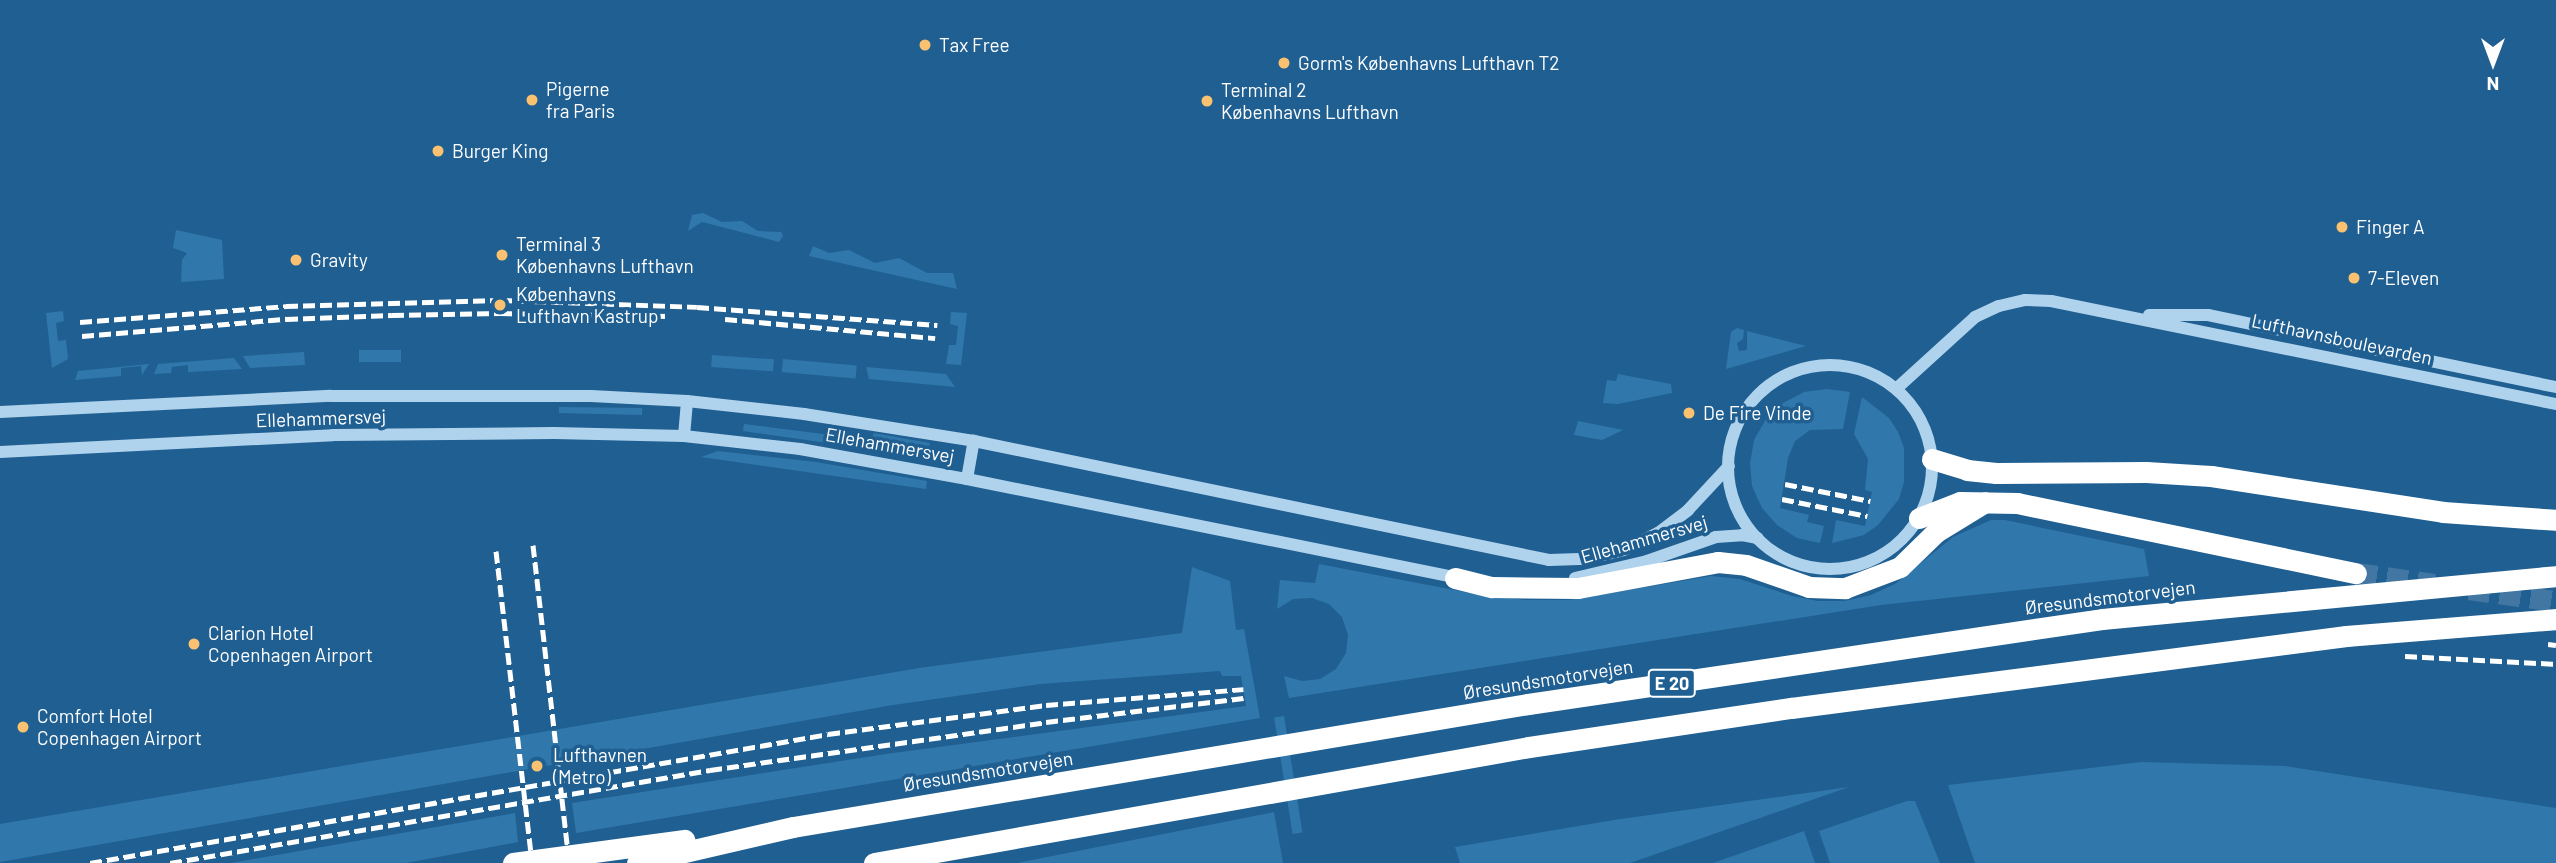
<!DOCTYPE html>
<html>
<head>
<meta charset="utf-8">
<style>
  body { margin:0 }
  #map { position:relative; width:2556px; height:863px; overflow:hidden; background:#205f91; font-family:Barlow,sans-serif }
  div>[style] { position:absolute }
  .green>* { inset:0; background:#3078ac; transform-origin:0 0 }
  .motorway-tunnel>* { height:21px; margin-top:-10.5px; transform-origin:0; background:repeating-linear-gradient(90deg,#4177a2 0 21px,transparent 0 31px) }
  .tertiary>* { height:12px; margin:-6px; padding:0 6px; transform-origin:6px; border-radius:6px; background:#b0d3ed }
  .tertiary>.ring { margin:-6px; padding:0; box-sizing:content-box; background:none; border:12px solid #b0d3ed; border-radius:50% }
  .motorway>* { height:21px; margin:-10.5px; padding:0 10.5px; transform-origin:10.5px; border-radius:10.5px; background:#fff }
  .rail>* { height:5px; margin-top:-2.5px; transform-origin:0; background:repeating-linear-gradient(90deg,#fff 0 12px,transparent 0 17px) }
  .dots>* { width:19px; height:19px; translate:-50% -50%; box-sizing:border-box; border:4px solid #205f91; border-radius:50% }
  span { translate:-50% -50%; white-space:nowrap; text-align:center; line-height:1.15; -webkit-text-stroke:7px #205f91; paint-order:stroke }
  .shield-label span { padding:2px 5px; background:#205f91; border:2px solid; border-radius:5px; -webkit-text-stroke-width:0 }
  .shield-label { font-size:18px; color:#fff; font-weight:700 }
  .poi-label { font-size:19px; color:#fff }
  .left { translate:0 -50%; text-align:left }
  .street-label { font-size:19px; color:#fff }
  .north { position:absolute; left:2458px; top:28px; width:70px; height:70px; -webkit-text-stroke:5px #205f91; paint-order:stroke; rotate:180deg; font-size:19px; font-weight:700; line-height:28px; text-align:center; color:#fff }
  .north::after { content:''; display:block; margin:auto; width:24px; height:32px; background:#fff; clip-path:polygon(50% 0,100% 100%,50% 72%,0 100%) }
</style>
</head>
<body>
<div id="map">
  <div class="green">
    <i style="clip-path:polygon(703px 213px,722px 222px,742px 221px,758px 231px,781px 232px,783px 236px,779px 242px,702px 222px,688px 231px,692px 215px)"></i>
    <i style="clip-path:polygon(176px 230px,222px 240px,224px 279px,181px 282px,182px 260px,187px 253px,173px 248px)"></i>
    <i style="clip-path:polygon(813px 246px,829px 253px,849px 250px,875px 263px,899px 258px,927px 273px,953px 273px,957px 289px,809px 256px)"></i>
    <i style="clip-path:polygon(63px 311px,64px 321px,56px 323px,58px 341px,66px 340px,68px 359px,52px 368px,46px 313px)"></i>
    <i style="clip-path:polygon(951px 312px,967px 313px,961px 365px,946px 364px,949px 345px,956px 345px,958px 326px,950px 324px)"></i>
    <i style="clip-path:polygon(1737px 328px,1744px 330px,1743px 339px,1737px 343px,1739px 351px,1747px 350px,1747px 331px,1806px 346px,1726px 369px,1731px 332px)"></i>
    <i style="left:401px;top:350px;width:12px;height:42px;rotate:90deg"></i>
    <i style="clip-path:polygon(304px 352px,305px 365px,250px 368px,243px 356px)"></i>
    <i style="left:712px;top:355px;width:62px;height:12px;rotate:4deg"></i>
    <i style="clip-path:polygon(234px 358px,242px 369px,188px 372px,188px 365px,172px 367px,171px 373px,154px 374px,158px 364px)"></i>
    <i style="left:783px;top:359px;width:74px;height:13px;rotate:5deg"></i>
    <i style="clip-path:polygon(149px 364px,142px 375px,141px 366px,121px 368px,121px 376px,75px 380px,78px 371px)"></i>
    <i style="clip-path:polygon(866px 367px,946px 374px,955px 387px,869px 379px)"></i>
    <i style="clip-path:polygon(1618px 374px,1671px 384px,1672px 393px,1618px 404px,1603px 403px,1607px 380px,1616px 381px)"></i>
    <i style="clip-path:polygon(1827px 389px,1850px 392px,1843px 429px,1810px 430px,1795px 441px,1788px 458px,1780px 508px,1809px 515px,1807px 522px,1824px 526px,1820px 543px,1797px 538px,1777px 525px,1762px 508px,1752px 486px,1750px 463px,1754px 440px,1766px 419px,1783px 403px,1804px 392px)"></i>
    <i style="clip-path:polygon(1862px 397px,1889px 418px,1898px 432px,1904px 448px,1904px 482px,1899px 499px,1878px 525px,1864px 535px,1832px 543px,1836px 520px,1865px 526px,1867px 516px,1872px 492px,1865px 490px,1868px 459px,1854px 434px)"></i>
    <i style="clip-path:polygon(559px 407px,642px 408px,642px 415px,559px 413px)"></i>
    <i style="clip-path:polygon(1578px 421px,1623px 430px,1602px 440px,1574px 435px)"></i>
    <i style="clip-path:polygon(744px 424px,870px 440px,874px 433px,930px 443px,927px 457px,743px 431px)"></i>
    <i style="clip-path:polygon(718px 451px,816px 462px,927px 481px,926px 489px,701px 457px)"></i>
    <i style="clip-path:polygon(1991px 520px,2005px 520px,2144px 549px,2149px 576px,1881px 605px,1289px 698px,1284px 676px,1302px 681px,1320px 679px,1336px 669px,1346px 653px,1348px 635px,1342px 617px,1329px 604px,1312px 598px,1293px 599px,1277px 609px,1280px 580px,1315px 583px,1319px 564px,1475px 594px,1526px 600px,1569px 600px,1711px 576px,1740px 579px,1792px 596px,1818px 601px,1845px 601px,1871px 595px,1895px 584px,1953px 537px)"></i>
    <i style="clip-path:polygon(1192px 567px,1230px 581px,1236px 630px,1244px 629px,1260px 718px,576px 833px,572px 803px,886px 754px,1246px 706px,1241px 676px,1222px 676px,1220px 671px,1040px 684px,893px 705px,0 862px,0 824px,919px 668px,1182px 633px)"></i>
    <i style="left:1284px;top:716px;width:118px;height:10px;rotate:81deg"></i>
    <i style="clip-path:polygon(2141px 762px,2285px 766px,2556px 808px,2556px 863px,1975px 863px,1948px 785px)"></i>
    <i style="clip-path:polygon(1849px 787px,1630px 863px,1460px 863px,1455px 847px,1614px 820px)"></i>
    <i style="clip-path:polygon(1907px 801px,1915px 801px,1940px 863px,1830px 863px,1819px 831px)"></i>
    <i style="clip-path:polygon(1274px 812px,1283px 863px,1017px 863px)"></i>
    <i style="clip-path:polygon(515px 813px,518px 842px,406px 863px,231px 863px)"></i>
    <i style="clip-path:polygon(1804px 831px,1815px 863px,1713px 863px)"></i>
  </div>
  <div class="motorway-tunnel">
    <i style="left:2356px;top:573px;width:79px;rotate:8deg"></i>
    <i style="left:2469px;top:589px;width:88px;rotate:7.9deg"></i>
  </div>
  <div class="tertiary">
    <i style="left:2149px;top:315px;width:59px"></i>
    <i style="left:2208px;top:315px;width:355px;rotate:11.7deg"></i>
    <i class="ring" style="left:1728px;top:365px;width:192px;height:192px"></i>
    <i style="left:1896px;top:389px;width:107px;rotate:-42.3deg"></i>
    <i style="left:1975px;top:317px;width:26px;rotate:-25deg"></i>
    <i style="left:1999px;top:306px;width:27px;rotate:-13deg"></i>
    <i style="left:2025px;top:300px;width:26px;rotate:2deg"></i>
    <i style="left:2051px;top:301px;width:515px;rotate:11.53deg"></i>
    <i style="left:0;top:412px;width:331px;rotate:-2.8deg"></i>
    <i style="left:331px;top:396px;width:260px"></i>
    <i style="left:591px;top:396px;width:96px;rotate:3deg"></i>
    <i style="left:687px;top:401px;width:118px;rotate:6.3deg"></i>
    <i style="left:804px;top:414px;width:172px;rotate:9deg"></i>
    <i style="left:974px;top:441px;width:587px;rotate:11.69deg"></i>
    <i style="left:1549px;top:560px;width:38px;rotate:-2deg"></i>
    <i style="left:1587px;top:559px;width:38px;rotate:-14deg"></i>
    <i style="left:1624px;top:550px;width:38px;rotate:-27deg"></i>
    <i style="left:1658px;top:533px;width:38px;rotate:-37deg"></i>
    <i style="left:1688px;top:510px;width:60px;rotate:-47deg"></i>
    <i style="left:684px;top:436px;width:35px;rotate:-85deg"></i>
    <i style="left:0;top:452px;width:333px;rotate:-2.9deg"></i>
    <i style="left:333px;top:435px;width:221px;rotate:-0.5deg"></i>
    <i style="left:554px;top:433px;width:130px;rotate:1.3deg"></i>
    <i style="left:684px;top:436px;width:117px;rotate:6.4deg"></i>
    <i style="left:800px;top:449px;width:170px;rotate:10.2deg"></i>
    <i style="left:967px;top:479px;width:502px;rotate:11.38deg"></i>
    <i style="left:967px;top:479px;width:39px;rotate:-80deg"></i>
    <i style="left:1575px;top:578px;width:74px;rotate:-13.3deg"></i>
    <i style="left:1647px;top:561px;width:73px;rotate:-19.2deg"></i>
    <i style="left:1716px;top:537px;width:26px;rotate:-4deg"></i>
    <i style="left:1742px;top:535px;width:16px;rotate:11deg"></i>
  </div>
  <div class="motorway">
    <i style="left:1932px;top:459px;width:37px;rotate:17deg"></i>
    <i style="left:1967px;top:470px;width:29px;rotate:6deg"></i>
    <i style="left:1996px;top:473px;width:150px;rotate:-0.4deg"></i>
    <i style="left:2146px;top:472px;width:65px;rotate:3.5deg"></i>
    <i style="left:2211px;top:476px;width:235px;rotate:8.8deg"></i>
    <i style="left:2443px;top:512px;width:113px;rotate:4deg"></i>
    <i style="left:1919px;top:518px;width:44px;rotate:-21.3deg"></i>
    <i style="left:1960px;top:502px;width:57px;rotate:1deg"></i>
    <i style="left:2017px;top:503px;width:346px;rotate:11.7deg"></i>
    <i style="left:1455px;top:578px;width:38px;rotate:14deg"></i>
    <i style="left:1492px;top:587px;width:86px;rotate:0.7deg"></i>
    <i style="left:1578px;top:588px;width:142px;rotate:-10.5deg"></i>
    <i style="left:1718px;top:562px;width:28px;rotate:6deg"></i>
    <i style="left:1746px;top:565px;width:67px;rotate:19.2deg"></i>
    <i style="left:1809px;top:587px;width:36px;rotate:2deg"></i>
    <i style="left:1845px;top:588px;width:59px;rotate:-20.9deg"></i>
    <i style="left:1900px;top:567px;width:50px;rotate:-44.2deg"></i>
    <i style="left:1936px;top:532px;width:57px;rotate:-31.5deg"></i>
    <i style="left:513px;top:863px;width:173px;rotate:-7.7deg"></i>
    <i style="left:637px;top:863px;width:160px;rotate:-13deg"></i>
    <i style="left:793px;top:827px;width:745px;rotate:-9.5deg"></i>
    <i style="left:1528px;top:704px;width:580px;rotate:-8.42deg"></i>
    <i style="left:2102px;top:619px;width:456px;rotate:-5.4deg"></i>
    <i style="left:874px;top:863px;width:665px;rotate:-10.04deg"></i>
    <i style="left:1529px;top:747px;width:265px;rotate:-8.5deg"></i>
    <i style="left:1791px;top:708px;width:560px;rotate:-7.39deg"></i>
    <i style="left:2346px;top:636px;width:211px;rotate:-4.6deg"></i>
  </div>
  <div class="rail">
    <i style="left:725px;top:319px;width:211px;rotate:5.2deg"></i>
    <i style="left:80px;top:322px;width:207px;rotate:-4.4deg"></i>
    <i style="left:286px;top:306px;width:214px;rotate:-1.6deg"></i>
    <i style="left:500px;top:300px;width:197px;rotate:2deg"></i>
    <i style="left:697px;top:307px;width:241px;rotate:4.3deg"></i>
    <i style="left:82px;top:336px;width:205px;rotate:-4.8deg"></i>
    <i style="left:286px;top:319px;width:106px;rotate:-2.2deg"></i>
    <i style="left:392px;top:315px;width:108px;rotate:-1.1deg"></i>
    <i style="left:500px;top:313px;width:169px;rotate:1deg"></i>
    <i style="left:1785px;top:484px;width:87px;rotate:11.3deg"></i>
    <i style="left:1782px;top:499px;width:87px;rotate:11.3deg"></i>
    <i style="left:533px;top:545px;width:320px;rotate:83.5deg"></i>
    <i style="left:496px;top:551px;width:314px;rotate:83.4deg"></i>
    <i style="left:2548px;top:644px;width:8px;rotate:7deg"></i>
    <i style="left:2405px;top:656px;width:151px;rotate:3deg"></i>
    <i style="left:90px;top:863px;width:749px;rotate:-9.91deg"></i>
    <i style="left:828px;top:734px;width:220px;rotate:-7.6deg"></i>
    <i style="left:1046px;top:705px;width:198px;rotate:-4.6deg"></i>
    <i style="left:170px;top:863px;width:548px;rotate:-9.77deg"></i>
    <i style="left:710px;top:770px;width:339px;rotate:-8.1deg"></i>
    <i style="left:1046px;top:722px;width:199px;rotate:-6.9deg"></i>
  </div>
  <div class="dots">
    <i style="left:925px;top:45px;background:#fac171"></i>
    <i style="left:1284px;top:63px;background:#fac171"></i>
    <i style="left:532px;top:100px;background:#fac171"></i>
    <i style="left:1207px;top:101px;background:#fac171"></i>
    <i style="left:438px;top:151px;background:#fac171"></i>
    <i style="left:2342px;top:227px;background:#fac171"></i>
    <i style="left:502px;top:255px;background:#fac171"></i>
    <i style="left:296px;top:260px;background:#fac171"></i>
    <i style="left:2354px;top:278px;background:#fac171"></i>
    <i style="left:500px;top:305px;background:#fac171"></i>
    <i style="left:1689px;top:413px;background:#fac171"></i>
    <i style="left:194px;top:644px;background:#fac171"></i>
    <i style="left:23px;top:727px;background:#fac171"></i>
    <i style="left:537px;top:766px;background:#fac171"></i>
  </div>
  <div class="shield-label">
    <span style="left:1672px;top:683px">E 20</span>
  </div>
  <div class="poi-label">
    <span class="left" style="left:939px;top:45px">Tax Free</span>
    <span class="left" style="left:1298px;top:63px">Gorm's Københavns Lufthavn T2</span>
    <span class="left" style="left:546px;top:100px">Pigerne<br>fra Paris</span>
    <span class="left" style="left:1221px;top:101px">Terminal 2<br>Københavns Lufthavn</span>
    <span class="left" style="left:452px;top:151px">Burger King</span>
    <span class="left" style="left:2356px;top:227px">Finger A</span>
    <span class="left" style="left:516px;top:255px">Terminal 3<br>Københavns Lufthavn</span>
    <span class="left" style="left:310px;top:260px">Gravity</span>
    <span class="left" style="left:2368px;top:278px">7-Eleven</span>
    <span class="left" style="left:516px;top:305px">Københavns<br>Lufthavn Kastrup</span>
    <span class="left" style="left:1703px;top:413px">De Fire Vinde</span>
    <span class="left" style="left:208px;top:644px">Clarion Hotel<br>Copenhagen Airport</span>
    <span class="left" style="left:37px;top:727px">Comfort Hotel<br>Copenhagen Airport</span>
    <span class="left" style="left:553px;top:766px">Lufthavnen<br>(Metro)</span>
  </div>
  <div class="street-label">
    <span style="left:2342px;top:339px;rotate:12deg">Lufthavnsboulevarden</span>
    <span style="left:321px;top:418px;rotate:-2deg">Ellehammersvej</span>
    <span style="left:890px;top:445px;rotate:10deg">Ellehammersvej</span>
    <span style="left:1644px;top:539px;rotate:-16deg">Ellehammersvej</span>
    <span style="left:2110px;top:597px;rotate:-7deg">Øresundsmotorvejen</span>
    <span style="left:1548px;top:679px;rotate:-9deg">Øresundsmotorvejen</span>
    <span style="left:988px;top:771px;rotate:-9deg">Øresundsmotorvejen</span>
  </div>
  <div class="north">N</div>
</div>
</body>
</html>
